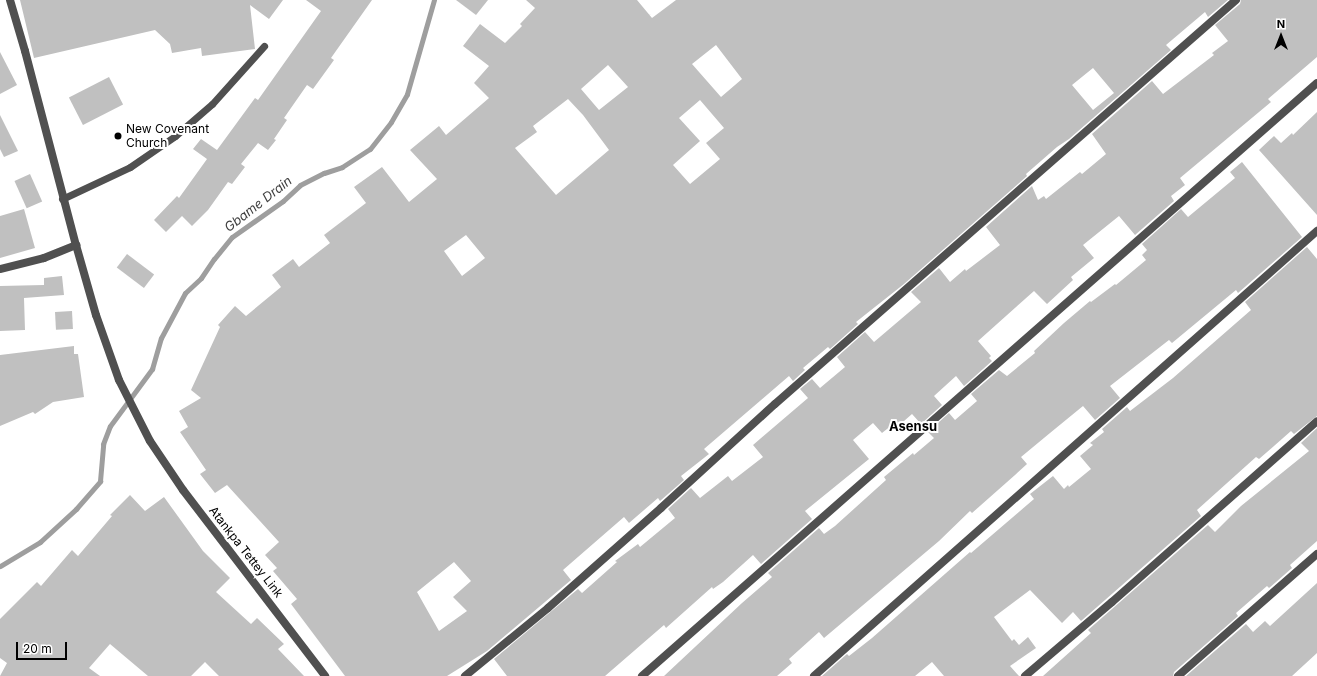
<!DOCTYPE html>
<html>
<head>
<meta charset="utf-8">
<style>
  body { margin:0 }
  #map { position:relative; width:1317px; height:676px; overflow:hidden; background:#fff; font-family:Inter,sans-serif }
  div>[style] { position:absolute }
  .stream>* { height:5px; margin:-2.5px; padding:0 2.5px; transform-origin:2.5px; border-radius:2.5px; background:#9e9e9e }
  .building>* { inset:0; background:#c0c0c0; transform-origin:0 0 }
  .lane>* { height:7px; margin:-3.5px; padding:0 3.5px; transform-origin:3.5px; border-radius:3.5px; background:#505050 }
  .street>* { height:8px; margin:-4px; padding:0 4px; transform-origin:4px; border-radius:4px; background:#505050 }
  .dots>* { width:11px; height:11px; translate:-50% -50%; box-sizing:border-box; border:2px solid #fff; border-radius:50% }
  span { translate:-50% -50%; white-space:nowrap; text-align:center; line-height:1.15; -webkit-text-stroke:4px #fff; paint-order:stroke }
  .poi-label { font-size:12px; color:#000 }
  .left { translate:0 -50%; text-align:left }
  .street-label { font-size:12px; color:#000 }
  .water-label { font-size:13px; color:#3f3f3f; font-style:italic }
  .neighbourhood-label { font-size:13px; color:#000; font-weight:700 }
  .north { position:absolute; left:1261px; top:16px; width:40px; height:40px; -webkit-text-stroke:3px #fff; paint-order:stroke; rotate:0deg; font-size:11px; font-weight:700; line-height:16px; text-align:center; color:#000 }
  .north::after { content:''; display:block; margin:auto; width:14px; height:18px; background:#000; clip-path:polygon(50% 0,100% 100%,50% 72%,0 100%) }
  .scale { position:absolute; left:16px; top:642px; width:51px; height:18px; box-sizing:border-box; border:2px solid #000; border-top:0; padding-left:5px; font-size:12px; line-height:14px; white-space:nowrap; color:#000; -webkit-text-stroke:3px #fff; paint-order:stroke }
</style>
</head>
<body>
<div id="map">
  <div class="stream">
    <i style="left:0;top:566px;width:47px;rotate:-31deg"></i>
    <i style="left:40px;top:542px;width:49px;rotate:-42.5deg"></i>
    <i style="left:76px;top:509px;width:37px;rotate:-49deg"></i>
    <i style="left:100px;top:481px;width:37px;rotate:-85deg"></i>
    <i style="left:103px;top:444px;width:19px;rotate:-69deg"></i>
    <i style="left:110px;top:426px;width:71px;rotate:-53.6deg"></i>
    <i style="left:152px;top:369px;width:32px;rotate:-74deg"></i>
    <i style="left:161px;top:338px;width:51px;rotate:-61.9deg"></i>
    <i style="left:185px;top:293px;width:22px;rotate:-43deg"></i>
    <i style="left:201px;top:278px;width:23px;rotate:-56deg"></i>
    <i style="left:214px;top:259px;width:28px;rotate:-51deg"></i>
    <i style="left:232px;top:237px;width:62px;rotate:-35.2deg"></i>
    <i style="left:283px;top:201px;width:23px;rotate:-43deg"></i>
    <i style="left:300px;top:185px;width:27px;rotate:-27deg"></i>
    <i style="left:324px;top:173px;width:19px;rotate:-18deg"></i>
    <i style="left:342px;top:167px;width:33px;rotate:-33deg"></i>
    <i style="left:370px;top:149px;width:34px;rotate:-52deg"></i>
    <i style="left:391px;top:122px;width:32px;rotate:-60deg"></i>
    <i style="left:407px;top:94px;width:98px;rotate:-74deg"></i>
  </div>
  <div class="building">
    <i style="clip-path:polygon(20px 0,283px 0,269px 19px,250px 5px,255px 49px,202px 56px,201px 48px,172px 53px,170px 44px,155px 30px,34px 58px)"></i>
    <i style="clip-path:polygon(306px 0,372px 0,331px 58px,334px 60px,313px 89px,307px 85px,284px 118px,287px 120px,274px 139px,276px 140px,268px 150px,258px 143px,241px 164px,245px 167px,232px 184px,228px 182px,208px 210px,192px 226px,182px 216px,166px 232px,154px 220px,177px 196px,179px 198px,207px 159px,193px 149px,201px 139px,217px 150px,255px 98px,258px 100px,321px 11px)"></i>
    <i style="clip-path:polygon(456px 0,488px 0,476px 15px)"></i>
    <i style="clip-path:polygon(evenodd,526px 0,637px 0,652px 18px,676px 0,1228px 0,1208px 17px,1205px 12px,1166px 45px,1171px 50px,1069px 139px,1057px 147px,1026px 174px,1027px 176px,904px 284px,856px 322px,858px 324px,830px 349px,828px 347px,803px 368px,805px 370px,793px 381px,789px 376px,704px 449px,709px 454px,681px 476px,684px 480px,660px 501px,658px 498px,629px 523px,624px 517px,563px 570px,571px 580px,487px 651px,447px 676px,345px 676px,291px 604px,297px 599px,273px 571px,277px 568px,265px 555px,279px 542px,227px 485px,215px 493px,200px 474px,206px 470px,180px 432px,188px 427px,179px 411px,201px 398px,191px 390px,220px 327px,218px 325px,235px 306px,246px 316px,281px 287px,272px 275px,293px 259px,299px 267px,330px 243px,324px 235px,366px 203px,354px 187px,382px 167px,409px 202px,437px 179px,410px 150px,439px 126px,446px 135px,489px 98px,474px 83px,489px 66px,463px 46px,480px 24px,505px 43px,522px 26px,520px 24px,535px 8px,526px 0,716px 45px,742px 79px,721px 97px,692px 64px,716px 45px,526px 0,608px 65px,628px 87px,599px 110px,581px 89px,608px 65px,526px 0,1093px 68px,1114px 93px,1093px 110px,1072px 85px,1093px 68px,526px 0,568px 99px,583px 115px,609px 150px,556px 195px,515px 148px,537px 132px,533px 126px,568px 99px,526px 0,700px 100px,724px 128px,706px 143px,720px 159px,690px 184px,673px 165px,700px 141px,679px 118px,700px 100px,526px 0,466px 235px,485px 258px,462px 276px,444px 251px,466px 235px,526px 0,454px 562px,471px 581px,453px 597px,467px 611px,439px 631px,417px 592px,454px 562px)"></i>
    <i style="clip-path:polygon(1241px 0,1317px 0,1317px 57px,1268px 99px,1271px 102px,1180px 178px,1185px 185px,1171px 196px,1174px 201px,1135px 235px,1119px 216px,1083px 245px,1094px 258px,1071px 277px,1073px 280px,1047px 304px,1034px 291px,978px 341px,991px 356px,989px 358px,992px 361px,964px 386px,956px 376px,934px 396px,942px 405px,921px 424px,912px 414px,895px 429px,892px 425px,882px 433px,873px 423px,853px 440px,869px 459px,805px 511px,812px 519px,761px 564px,753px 555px,723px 582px,713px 589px,712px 587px,666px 628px,664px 625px,605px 676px,507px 676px,494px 659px,578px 589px,582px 593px,617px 562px,615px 561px,638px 544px,640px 547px,675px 518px,668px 509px,691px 488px,700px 498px,728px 476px,732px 481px,763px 457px,753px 445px,808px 398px,800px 389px,812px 379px,820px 388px,845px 367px,837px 357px,865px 332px,874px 342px,921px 302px,911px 292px,939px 268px,950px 282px,965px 269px,966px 271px,1000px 245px,986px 227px,1032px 186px,1038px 200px,1044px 196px,1046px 199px,1080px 172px,1082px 174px,1106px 154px,1092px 134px,1152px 81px,1163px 94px,1214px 55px,1212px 53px,1228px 41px,1215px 25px,1240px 4px)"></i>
    <i style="clip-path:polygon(0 52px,17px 85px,0 94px)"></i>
    <i style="left:109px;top:77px;width:31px;height:45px;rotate:63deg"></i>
    <i style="clip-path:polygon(1317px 112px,1317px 215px,1259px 150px,1274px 136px,1281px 143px,1292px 133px,1293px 135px)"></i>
    <i style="clip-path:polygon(0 115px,18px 151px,4px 157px,0 149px)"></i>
    <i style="clip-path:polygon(1242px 162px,1302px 237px,1238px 293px,1236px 290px,1172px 343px,1169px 340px,1110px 386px,1120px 398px,1095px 420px,1083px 406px,1050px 433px,1021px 457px,1027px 464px,1015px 475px,972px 513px,970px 511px,939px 541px,824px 638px,819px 632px,789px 659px,792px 663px,777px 676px,664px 676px,742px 603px,772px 577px,768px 573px,819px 528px,824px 534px,835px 526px,886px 480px,884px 477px,913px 453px,914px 455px,934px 438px,928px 432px,949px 413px,955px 420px,977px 401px,971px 394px,999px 370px,1007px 376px,1035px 353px,1034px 351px,1064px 323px,1090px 301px,1091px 302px,1115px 284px,1116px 285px,1146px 260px,1142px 255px,1147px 250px,1142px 244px,1181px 209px,1188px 217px,1235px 178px,1230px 172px)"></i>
    <i style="left:30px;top:174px;width:30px;height:17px;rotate:66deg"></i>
    <i style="clip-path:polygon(24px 209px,35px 248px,0 258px,0 216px)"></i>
    <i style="clip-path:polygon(1307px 247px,1317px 259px,1317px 416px,1294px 434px,1291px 431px,1259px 459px,1256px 457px,1197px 510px,1201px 516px,1081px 621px,1073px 612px,1062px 623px,1030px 590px,994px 617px,1012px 641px,1014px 639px,1019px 645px,1028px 637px,1036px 648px,1010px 666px,1019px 676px,944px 676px,932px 662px,915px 676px,822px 676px,847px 654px,849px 656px,872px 638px,970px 552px,971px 553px,1034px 499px,1030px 494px,1053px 476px,1064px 489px,1068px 485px,1069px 487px,1091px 469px,1080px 456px,1093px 445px,1090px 443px,1104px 432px,1102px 429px,1127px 407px,1130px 411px,1173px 378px,1251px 310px,1245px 302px)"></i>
    <i style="left:127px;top:254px;width:34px;height:17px;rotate:37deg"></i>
    <i style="clip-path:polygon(62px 276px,64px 295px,24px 298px,25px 330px,0 331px,0 286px,44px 285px,44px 278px)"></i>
    <i style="left:72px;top:311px;width:18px;height:17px;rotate:87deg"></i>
    <i style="clip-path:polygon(74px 346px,74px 354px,78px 354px,84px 397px,53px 402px,35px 414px,33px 412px,0 426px,0 355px)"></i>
    <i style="clip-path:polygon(1317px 428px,1317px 541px,1290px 565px,1292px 568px,1269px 588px,1267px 586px,1236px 613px,1238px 616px,1174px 672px,1173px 676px,1043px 676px,1091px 633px,1088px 630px,1208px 525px,1215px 532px,1241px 506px,1309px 451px,1301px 443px)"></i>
    <i style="clip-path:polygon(130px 495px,145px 511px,164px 497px,203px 551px,230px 578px,216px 592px,251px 624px,257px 618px,284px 644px,278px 649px,304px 676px,219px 676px,205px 662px,191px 676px,148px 676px,110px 644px,89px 668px,100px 676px,0 676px,7px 663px,0 658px,0 619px,37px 582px,41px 586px,72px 550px,78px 556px,112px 516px,110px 515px)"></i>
    <i style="clip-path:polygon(1317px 583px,1317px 653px,1292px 676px,1186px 676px,1246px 624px,1253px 632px,1265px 621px,1270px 626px)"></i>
  </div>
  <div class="lane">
    <i style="left:62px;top:199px;width:75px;rotate:-25.2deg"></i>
    <i style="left:130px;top:167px;width:55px;rotate:-34.6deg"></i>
    <i style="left:175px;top:136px;width:49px;rotate:-40.9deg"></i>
    <i style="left:212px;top:104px;width:78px;rotate:-48.1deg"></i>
  </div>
  <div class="street">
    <i style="left:10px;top:0;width:53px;rotate:73.6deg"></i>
    <i style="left:25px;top:51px;width:201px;rotate:75.3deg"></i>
    <i style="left:76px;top:245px;width:73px;rotate:74.1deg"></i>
    <i style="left:96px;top:315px;width:69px;rotate:70.5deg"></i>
    <i style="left:119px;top:380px;width:68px;rotate:63.1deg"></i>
    <i style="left:150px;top:441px;width:59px;rotate:56deg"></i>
    <i style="left:183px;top:490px;width:234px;rotate:52.6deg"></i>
    <i style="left:0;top:269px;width:45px;rotate:-14deg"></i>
    <i style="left:44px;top:258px;width:35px;rotate:-22deg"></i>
    <i style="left:465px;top:676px;width:107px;rotate:-39.3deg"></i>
    <i style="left:548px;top:608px;width:151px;rotate:-41.5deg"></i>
    <i style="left:661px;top:508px;width:154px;rotate:-42.4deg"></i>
    <i style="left:775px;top:404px;width:613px;rotate:-41.23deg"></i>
    <i style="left:642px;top:676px;width:898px;rotate:-41.3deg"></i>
    <i style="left:814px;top:676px;width:672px;rotate:-41.5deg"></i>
    <i style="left:1025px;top:676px;width:114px;rotate:-40.4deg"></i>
    <i style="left:1112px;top:602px;width:273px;rotate:-41.4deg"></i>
    <i style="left:1178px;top:676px;width:185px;rotate:-41.3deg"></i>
  </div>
  <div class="dots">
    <i style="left:118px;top:136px;background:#000"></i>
  </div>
  <div class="poi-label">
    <span class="left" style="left:126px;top:136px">New Covenant<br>Church</span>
  </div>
  <div class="street-label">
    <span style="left:246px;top:552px;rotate:52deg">Atankpa Tettey Link</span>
  </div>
  <div class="water-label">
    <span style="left:258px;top:204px;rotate:-38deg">Gbame Drain</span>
  </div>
  <div class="neighbourhood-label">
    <span style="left:913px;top:426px">Asensu</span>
  </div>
  <div class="north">N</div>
  <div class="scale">20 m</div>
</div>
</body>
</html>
